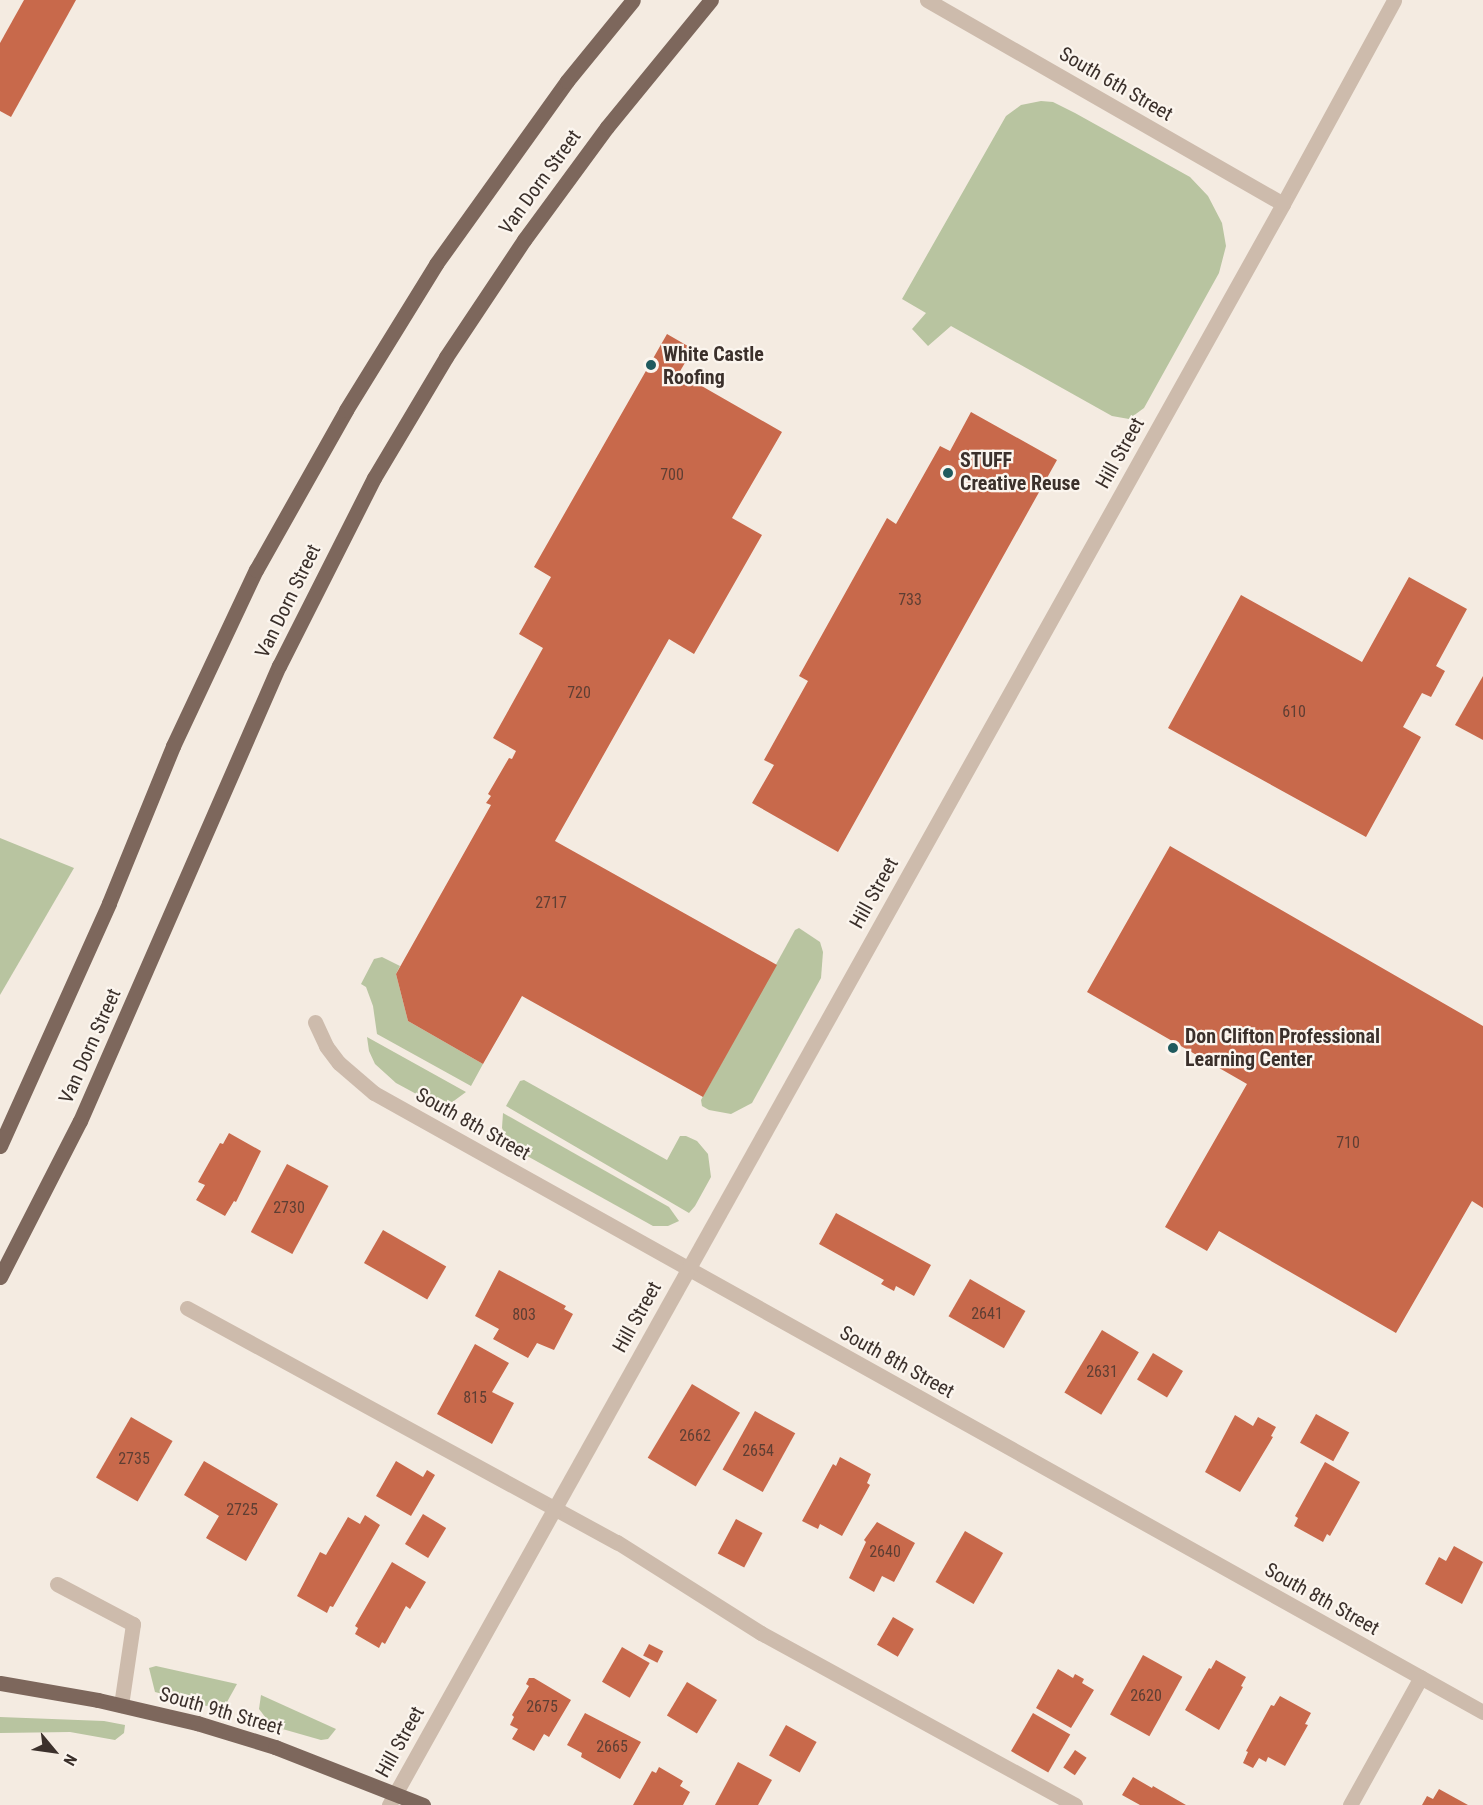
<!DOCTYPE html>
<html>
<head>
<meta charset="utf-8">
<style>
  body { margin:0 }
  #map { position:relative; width:1483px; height:1805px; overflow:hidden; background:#f4ebe1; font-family:"Roboto Condensed",sans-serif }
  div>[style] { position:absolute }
  .green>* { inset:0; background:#b8c4a0 }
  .building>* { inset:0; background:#c8694b; transform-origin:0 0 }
  .service>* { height:15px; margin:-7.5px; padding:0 7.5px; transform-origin:7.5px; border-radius:7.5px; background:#cdbbac }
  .minor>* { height:15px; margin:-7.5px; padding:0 7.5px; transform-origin:7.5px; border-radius:7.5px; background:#cdbbac }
  .primary>* { height:15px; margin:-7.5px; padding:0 7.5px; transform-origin:7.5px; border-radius:7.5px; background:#7d675c }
  .dots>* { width:16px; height:16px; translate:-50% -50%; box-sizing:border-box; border:3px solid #fbf5ee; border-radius:50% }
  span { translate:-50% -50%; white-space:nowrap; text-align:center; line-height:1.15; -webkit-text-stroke:4.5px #fbf5ee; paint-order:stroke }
  .number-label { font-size:16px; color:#5e3e33 }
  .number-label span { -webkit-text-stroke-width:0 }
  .street-label { font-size:20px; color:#3b302b }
  .poi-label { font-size:20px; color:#3b302b; font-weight:700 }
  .left { translate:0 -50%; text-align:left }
  .north { position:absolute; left:24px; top:1721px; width:60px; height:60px; -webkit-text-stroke:4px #fbf5ee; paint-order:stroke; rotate:119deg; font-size:16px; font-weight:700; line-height:24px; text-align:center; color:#3b302b }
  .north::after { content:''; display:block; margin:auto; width:21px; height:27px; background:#3b302b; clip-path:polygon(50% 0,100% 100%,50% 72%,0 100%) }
</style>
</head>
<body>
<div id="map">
  <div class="green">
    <i style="clip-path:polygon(1041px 101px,1053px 102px,1075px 113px,1190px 177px,1208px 196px,1222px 223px,1226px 246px,1219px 273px,1144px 408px,1129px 419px,1112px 416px,951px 326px,928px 346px,912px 329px,926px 313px,902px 299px,1006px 116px,1021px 105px)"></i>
    <i style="clip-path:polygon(0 838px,74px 868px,0 995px)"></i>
    <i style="clip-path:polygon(799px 928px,820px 942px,823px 952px,821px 978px,752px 1103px,731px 1114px,709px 1110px,702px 1106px,701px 1100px,795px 930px)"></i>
    <i style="clip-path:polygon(382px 957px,400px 966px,396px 974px,408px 1021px,483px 1064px,471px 1086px,377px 1034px,373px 1006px,366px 987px,361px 984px,374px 959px)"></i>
    <i style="clip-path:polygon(367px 1037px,466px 1092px,451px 1103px,435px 1101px,433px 1103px,396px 1083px,375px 1064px,369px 1051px)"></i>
    <i style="clip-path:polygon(524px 1080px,667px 1160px,680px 1136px,686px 1136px,697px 1141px,708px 1154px,711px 1177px,695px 1206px,689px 1213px,506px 1106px,520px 1081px)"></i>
    <i style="clip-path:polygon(503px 1113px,669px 1207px,679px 1221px,668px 1226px,653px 1226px,511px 1147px,502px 1128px)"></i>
    <i style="clip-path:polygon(156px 1666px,237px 1684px,227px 1702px,207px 1706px,155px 1692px,149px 1668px)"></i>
    <i style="clip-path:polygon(261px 1695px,336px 1729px,328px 1739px,321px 1740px,272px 1726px,259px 1709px)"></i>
    <i style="clip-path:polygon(0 1717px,104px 1721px,125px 1725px,124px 1733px,115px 1740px,70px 1732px,0 1733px)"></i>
  </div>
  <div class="building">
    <i style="clip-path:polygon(24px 0,76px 0,11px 117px,0 111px,0 43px)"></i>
    <i style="clip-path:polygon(667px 334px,693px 349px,679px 373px,782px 432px,732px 518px,762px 535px,694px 654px,669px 639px,555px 841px,777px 965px,703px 1097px,522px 996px,483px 1064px,408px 1021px,396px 974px,491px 805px,486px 803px,491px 796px,488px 794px,509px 758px,512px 759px,516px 751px,493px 738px,543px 648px,519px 634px,551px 577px,534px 567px)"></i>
    <i style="clip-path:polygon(971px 412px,1057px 460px,838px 852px,752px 803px,774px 765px,764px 760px,808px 681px,799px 676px,887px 518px,896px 524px,940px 446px,950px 451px)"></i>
    <i style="clip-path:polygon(1409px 577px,1467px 609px,1436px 666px,1445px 671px,1431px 697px,1422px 693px,1403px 727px,1421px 737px,1366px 837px,1168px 728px,1241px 595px,1362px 662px)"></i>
    <i style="clip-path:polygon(1483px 676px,1483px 740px,1455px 725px)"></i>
    <i style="clip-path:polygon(1170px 846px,1483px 1026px,1483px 1208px,1472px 1201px,1396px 1333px,1219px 1231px,1207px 1251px,1165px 1227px,1247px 1084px,1087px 992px)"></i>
    <i style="clip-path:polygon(229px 1133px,261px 1151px,236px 1202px,234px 1201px,225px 1216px,196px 1200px,205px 1185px,198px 1182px,220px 1143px,223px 1144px)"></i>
    <i style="left:287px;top:1164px;width:47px;height:77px;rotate:28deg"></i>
    <i style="clip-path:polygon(836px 1213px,931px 1265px,914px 1296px,896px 1286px,894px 1291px,881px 1284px,884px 1280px,819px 1244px)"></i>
    <i style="left:383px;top:1230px;width:73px;height:38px;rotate:30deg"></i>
    <i style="clip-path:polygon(499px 1270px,566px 1306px,564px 1309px,573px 1314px,554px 1350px,537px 1343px,528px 1358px,493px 1339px,499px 1329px,475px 1316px)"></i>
    <i style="left:970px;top:1279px;width:64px;height:43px;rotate:30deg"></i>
    <i style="left:1102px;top:1330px;width:43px;height:73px;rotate:31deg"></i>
    <i style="clip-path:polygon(475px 1344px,509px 1363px,492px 1392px,514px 1403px,492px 1444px,437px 1414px)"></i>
    <i style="left:1153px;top:1353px;width:35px;height:31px;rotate:31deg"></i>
    <i style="left:692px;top:1384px;width:56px;height:86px;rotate:31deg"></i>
    <i style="left:755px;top:1411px;width:46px;height:67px;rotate:29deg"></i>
    <i style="left:1316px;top:1414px;width:38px;height:33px;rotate:29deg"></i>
    <i style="clip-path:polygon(1235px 1415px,1253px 1426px,1258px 1417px,1276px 1427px,1271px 1436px,1273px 1437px,1240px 1492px,1205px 1472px)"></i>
    <i style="left:131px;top:1417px;width:48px;height:70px;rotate:30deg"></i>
    <i style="clip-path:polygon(840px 1457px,871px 1474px,867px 1483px,870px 1485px,842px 1536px,820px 1524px,818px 1529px,802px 1521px,833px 1464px,836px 1466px)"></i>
    <i style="clip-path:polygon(204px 1461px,278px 1504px,246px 1561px,206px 1538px,219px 1516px,184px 1495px)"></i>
    <i style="clip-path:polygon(396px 1461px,423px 1477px,427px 1470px,435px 1475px,411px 1516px,376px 1496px)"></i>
    <i style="clip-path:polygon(1325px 1462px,1360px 1482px,1330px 1536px,1327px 1534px,1323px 1542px,1294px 1526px,1298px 1518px,1295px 1516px)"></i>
    <i style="left:423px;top:1514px;width:27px;height:35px;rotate:31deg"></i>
    <i style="clip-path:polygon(365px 1515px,380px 1525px,333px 1607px,330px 1606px,327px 1613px,297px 1596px,320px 1552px,326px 1555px,348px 1517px,360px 1524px)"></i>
    <i style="left:736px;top:1519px;width:30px;height:39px;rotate:28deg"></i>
    <i style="clip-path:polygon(877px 1522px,915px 1543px,894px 1582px,882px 1576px,874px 1592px,849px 1578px,866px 1542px,864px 1540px)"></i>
    <i style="left:965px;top:1531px;width:44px;height:59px;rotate:30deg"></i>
    <i style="clip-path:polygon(1454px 1546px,1483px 1562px,1462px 1604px,1425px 1584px,1439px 1557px,1446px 1561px)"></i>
    <i style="clip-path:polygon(392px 1562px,426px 1582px,410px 1609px,406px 1606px,385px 1644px,382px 1642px,379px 1648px,355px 1634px,358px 1628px,355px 1626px)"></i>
    <i style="left:893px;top:1617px;width:24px;height:32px;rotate:30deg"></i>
    <i style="left:649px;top:1644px;width:16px;height:13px;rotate:27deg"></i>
    <i style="left:622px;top:1647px;width:32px;height:40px;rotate:30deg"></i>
    <i style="left:1143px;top:1655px;width:45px;height:68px;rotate:29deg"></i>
    <i style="clip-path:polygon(1216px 1660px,1246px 1677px,1241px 1686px,1243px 1687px,1219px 1730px,1185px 1710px,1209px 1668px,1211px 1669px)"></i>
    <i style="clip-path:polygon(1058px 1669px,1073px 1678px,1075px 1674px,1084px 1679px,1082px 1683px,1094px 1690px,1071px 1728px,1036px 1708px)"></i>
    <i style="clip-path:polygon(529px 1678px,534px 1678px,571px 1700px,549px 1737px,544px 1734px,534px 1751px,512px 1739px,518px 1729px,510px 1725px,514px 1717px,512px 1715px,529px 1686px,526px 1684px)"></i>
    <i style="left:687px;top:1682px;width:35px;height:39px;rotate:31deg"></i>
    <i style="clip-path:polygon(1280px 1696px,1311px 1713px,1305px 1724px,1308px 1725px,1285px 1766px,1268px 1757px,1266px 1762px,1259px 1758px,1253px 1768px,1243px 1763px,1248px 1752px,1246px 1751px,1271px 1705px,1274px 1706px)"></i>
    <i style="clip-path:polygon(585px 1713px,641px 1742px,620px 1779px,581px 1757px,582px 1753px,567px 1745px)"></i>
    <i style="left:1033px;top:1713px;width:43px;height:44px;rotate:30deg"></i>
    <i style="left:786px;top:1725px;width:35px;height:35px;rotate:29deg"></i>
    <i style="left:1075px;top:1750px;width:14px;height:21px;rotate:34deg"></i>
    <i style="clip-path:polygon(738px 1762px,772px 1780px,758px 1805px,715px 1805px)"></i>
    <i style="clip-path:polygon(659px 1767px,683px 1781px,680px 1786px,690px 1792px,683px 1805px,633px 1805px,652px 1771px,656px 1773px)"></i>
    <i style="clip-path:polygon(1133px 1777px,1152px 1788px,1153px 1786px,1186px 1805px,1140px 1805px,1122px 1795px)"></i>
    <i style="clip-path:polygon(1439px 1789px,1468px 1805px,1422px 1805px,1427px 1796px,1433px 1799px)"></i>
  </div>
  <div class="service">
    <i style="left:187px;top:1308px;width:490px;rotate:28.6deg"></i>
    <i style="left:617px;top:1542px;width:170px;rotate:32.3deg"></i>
    <i style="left:761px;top:1633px;width:358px;rotate:28.7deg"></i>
    <i style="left:57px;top:1584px;width:86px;rotate:27.8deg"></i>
    <i style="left:133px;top:1624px;width:82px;rotate:98.4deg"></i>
  </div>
  <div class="minor">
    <i style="left:927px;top:0;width:410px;rotate:29.8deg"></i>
    <i style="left:315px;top:1022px;width:26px;rotate:65deg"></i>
    <i style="left:326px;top:1046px;width:21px;rotate:53deg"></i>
    <i style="left:339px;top:1063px;width:46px;rotate:40.6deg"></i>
    <i style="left:374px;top:1093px;width:1270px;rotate:29.17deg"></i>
    <i style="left:389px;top:1805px;width:1834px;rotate:-60.82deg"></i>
    <i style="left:1283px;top:204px;width:232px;rotate:-61.4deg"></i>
    <i style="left:1350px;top:1805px;width:146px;rotate:-61deg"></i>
  </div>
  <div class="primary">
    <i style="left:0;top:1146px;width:266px;rotate:-65.8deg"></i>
    <i style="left:109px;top:903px;width:170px;rotate:-67.8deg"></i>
    <i style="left:173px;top:746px;width:195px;rotate:-64.8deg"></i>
    <i style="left:256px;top:570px;width:184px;rotate:-60.6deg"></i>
    <i style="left:346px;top:410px;width:172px;rotate:-58.3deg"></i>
    <i style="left:436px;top:264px;width:225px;rotate:-54.4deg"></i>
    <i style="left:567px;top:81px;width:104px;rotate:-50.8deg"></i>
    <i style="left:0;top:1277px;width:175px;rotate:-62.9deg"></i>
    <i style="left:80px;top:1121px;width:497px;rotate:-66.4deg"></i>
    <i style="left:279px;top:666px;width:211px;rotate:-63.2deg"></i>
    <i style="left:374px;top:478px;width:141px;rotate:-59.2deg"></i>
    <i style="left:446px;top:357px;width:141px;rotate:-56.3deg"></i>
    <i style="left:524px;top:240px;width:140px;rotate:-53.7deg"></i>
    <i style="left:607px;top:127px;width:164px;rotate:-50.7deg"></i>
    <i style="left:0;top:1683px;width:99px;rotate:9.8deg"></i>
    <i style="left:98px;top:1700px;width:102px;rotate:13.1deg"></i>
    <i style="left:197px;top:1723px;width:82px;rotate:17.1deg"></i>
    <i style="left:275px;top:1747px;width:159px;rotate:21.4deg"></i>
  </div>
  <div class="dots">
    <i style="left:651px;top:365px;background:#1f5a5e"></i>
    <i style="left:948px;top:473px;background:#1f5a5e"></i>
    <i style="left:1173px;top:1048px;background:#1f5a5e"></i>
  </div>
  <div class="number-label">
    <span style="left:672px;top:475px">700</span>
    <span style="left:910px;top:600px">733</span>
    <span style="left:579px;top:693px">720</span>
    <span style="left:1294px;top:712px">610</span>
    <span style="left:551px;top:903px">2717</span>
    <span style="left:1348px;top:1143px">710</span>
    <span style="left:289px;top:1208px">2730</span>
    <span style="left:987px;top:1314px">2641</span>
    <span style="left:524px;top:1315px">803</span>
    <span style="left:1102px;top:1372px">2631</span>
    <span style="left:475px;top:1398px">815</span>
    <span style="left:695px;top:1436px">2662</span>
    <span style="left:758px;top:1451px">2654</span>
    <span style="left:134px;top:1459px">2735</span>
    <span style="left:242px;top:1510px">2725</span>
    <span style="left:885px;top:1552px">2640</span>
    <span style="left:1146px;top:1696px">2620</span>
    <span style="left:542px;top:1707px">2675</span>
    <span style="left:612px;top:1747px">2665</span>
  </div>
  <div class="street-label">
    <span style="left:1116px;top:84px;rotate:30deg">South 6th Street</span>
    <span style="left:540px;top:182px;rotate:-54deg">Van Dorn Street</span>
    <span style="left:1120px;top:453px;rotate:-61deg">Hill Street</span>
    <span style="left:288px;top:601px;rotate:-64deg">Van Dorn Street</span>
    <span style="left:874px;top:893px;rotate:-61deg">Hill Street</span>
    <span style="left:90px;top:1046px;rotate:-66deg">Van Dorn Street</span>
    <span style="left:473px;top:1124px;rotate:29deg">South 8th Street</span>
    <span style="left:637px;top:1317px;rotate:-61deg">Hill Street</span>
    <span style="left:897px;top:1362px;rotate:29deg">South 8th Street</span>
    <span style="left:1322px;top:1599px;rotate:29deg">South 8th Street</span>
    <span style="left:221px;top:1711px;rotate:16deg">South 9th Street</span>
    <span style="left:400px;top:1742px;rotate:-61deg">Hill Street</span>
  </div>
  <div class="poi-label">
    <span class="left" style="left:663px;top:366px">White Castle<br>Roofing</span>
    <span class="left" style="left:960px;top:472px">STUFF<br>Creative Reuse</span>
    <span class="left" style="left:1185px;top:1048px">Don Clifton Professional<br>Learning Center</span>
  </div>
  <div class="north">N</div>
</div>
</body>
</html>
